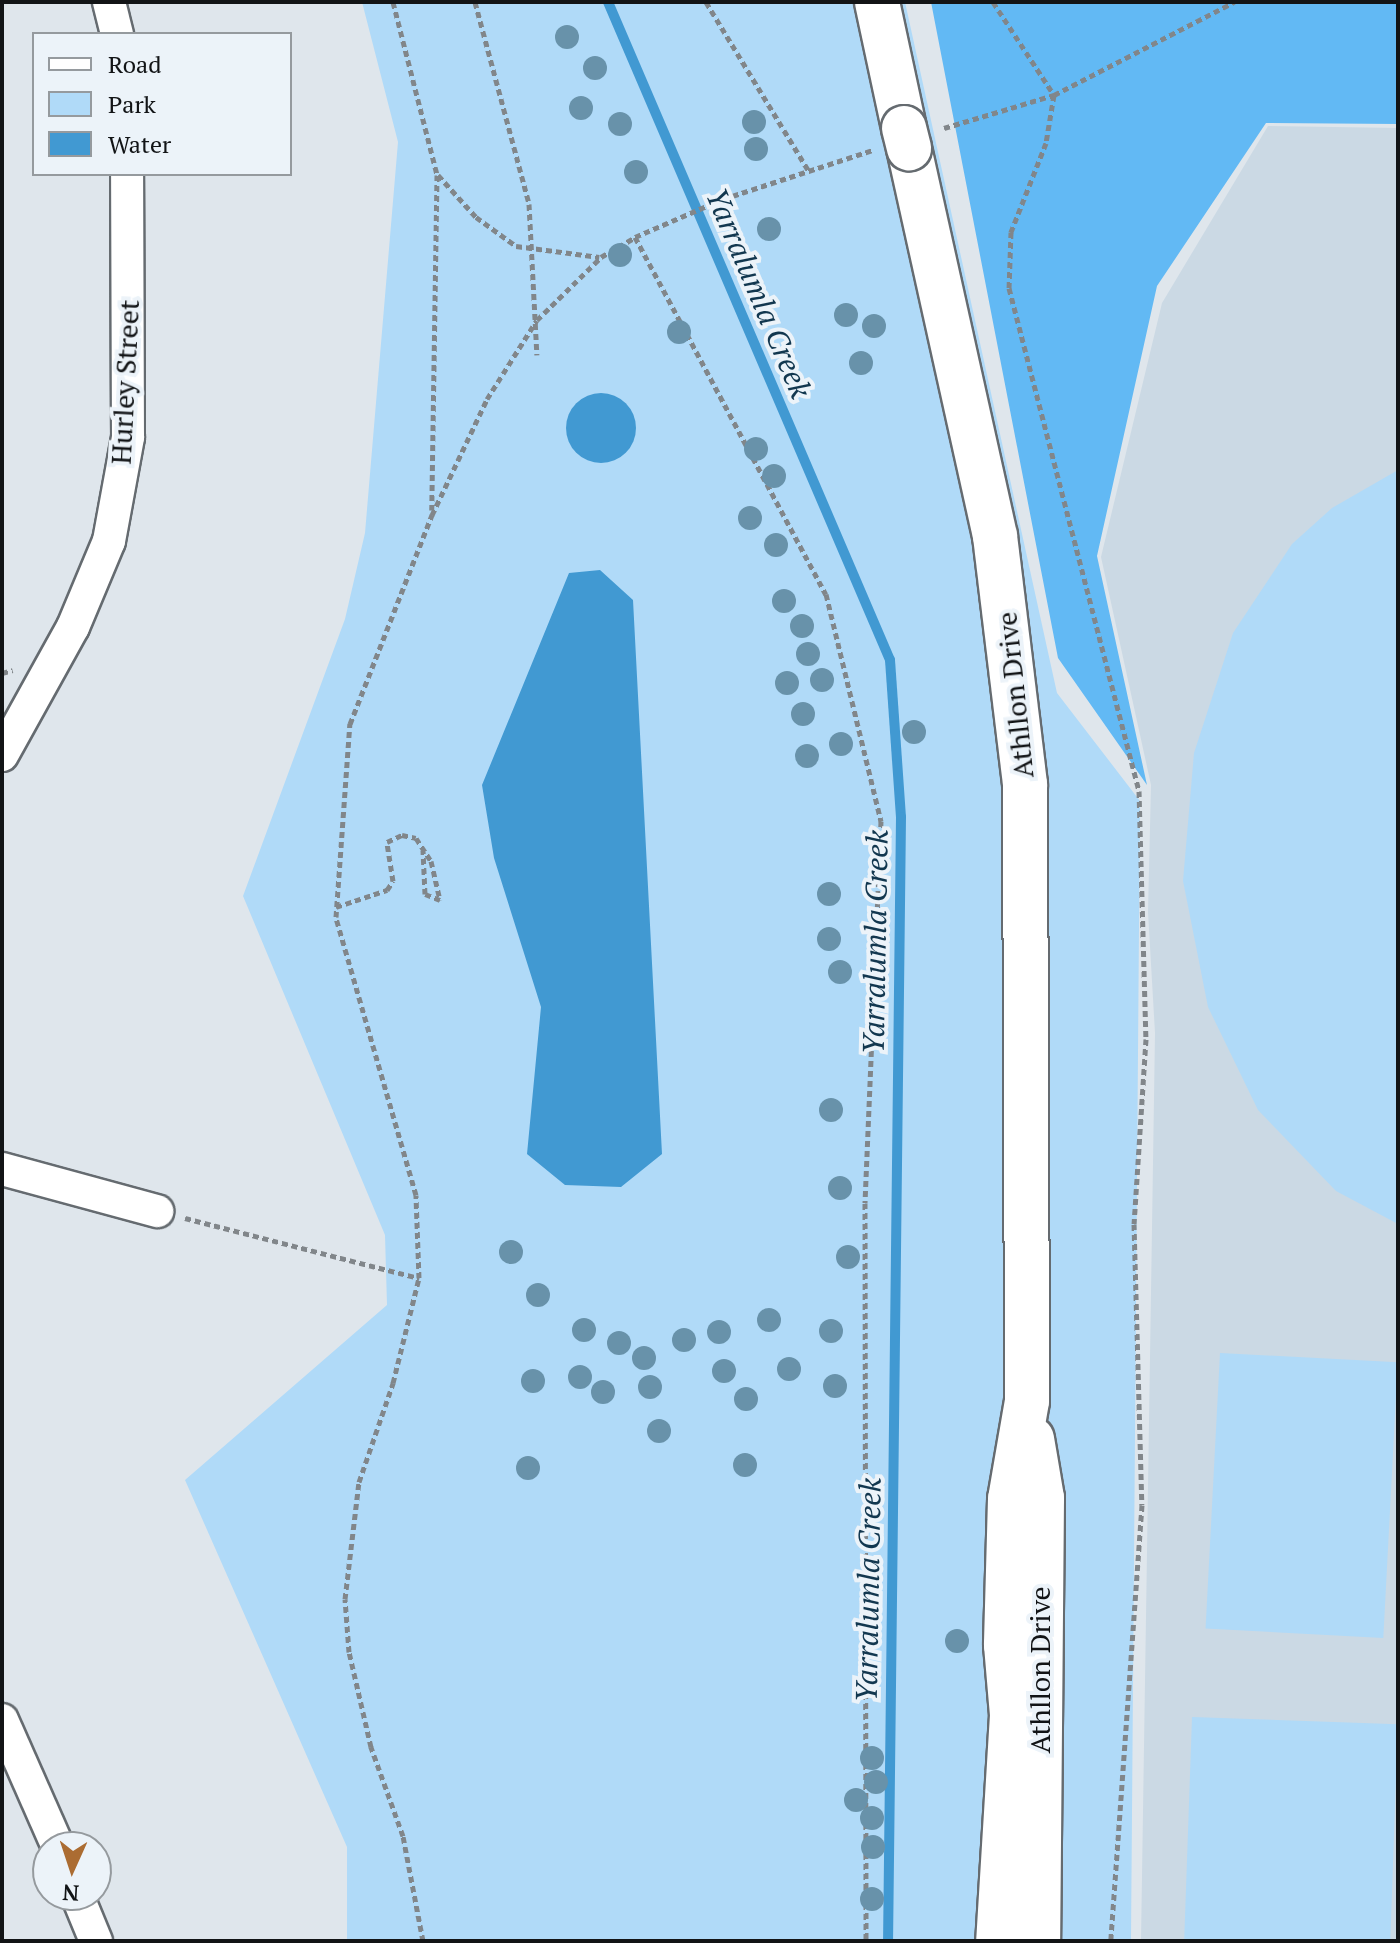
<!DOCTYPE html>
<html>
<head>
<meta charset="utf-8">
<style>
  body { margin:0 }
  #map { position:relative; width:1400px; height:1943px; overflow:hidden; background:#dfe6ec; font-family:"PT Serif",serif }
  div>[style] { position:absolute }
  .built>* { inset:0; background:#cbd9e4 }
  .green>* { inset:0; background:#b0daf8; transform-origin:0 0 }
  .forest>* { inset:0; background:#62b9f4 }
  .water>* { inset:0; background:#4199d2 }
  .round { border-radius:50% }
  .stream>* { height:10px; margin:-5px; padding:0 5px; transform-origin:5px; border-radius:5px; background:#4199d2 }
  .path>* { height:5px; margin-top:-2.5px; transform-origin:0; background:repeating-linear-gradient(90deg,#81868a 0 6px,transparent 0 10px) }
  .roads { filter:drop-shadow(2px 0 #656b70) drop-shadow(-2px 0 #656b70) drop-shadow(0 2px #656b70) drop-shadow(0 -2px #656b70) }
  .street>* { height:32px; margin:-16px; padding:0 16px; transform-origin:16px; border-radius:16px; background:#fff }
  .primary>* { height:44px; margin:-22px; padding:0 22px; transform-origin:22px; border-radius:22px; background:#fff }
  .bridges { filter:drop-shadow(2px 0 #656b70) drop-shadow(-2px 0 #656b70) drop-shadow(0 2px #656b70) drop-shadow(0 -2px #656b70) }
  .primary-bridge>* { height:44px; margin:-22px; padding:0 22px; transform-origin:22px; border-radius:22px; background:#fff }
  .trees>* { width:24px; height:24px; margin:-12px; border-radius:50%; background:#6892aa }
  span { translate:-50% -50%; white-space:nowrap; text-align:center; line-height:1.15; -webkit-text-stroke:8px #ecf3f9; paint-order:stroke }
  .street-label { font-size:28px; color:#121416 }
  .water-label { font-size:30px; color:#12374f; font-style:italic }
  .frame { position:absolute; inset:0; border:4px solid #121416; pointer-events:none }
  .legend { position:absolute; left:32px; top:32px; width:260px; height:144px; box-sizing:border-box; background:#ecf3f9; border:2px solid #959a9e; margin:0; padding:10px 14px; list-style:none; font-size:24px; color:#121416 }
  .legend li { display:flex; align-items:center; gap:16px; height:40px }
  .legend b { width:40px; border:2px solid #959a9e }
  .north { position:absolute; left:32px; top:1831px; width:80px; height:80px; box-sizing:border-box; background:#ecf3f9; border:2px solid #959a9e; border-radius:50%; rotate:183deg; font-size:22px; font-weight:700; line-height:32px; text-align:center; color:#121416 }
  .north::after { content:''; display:block; margin:auto; width:28px; height:36px; background:#ab6c32; clip-path:polygon(50% 0,100% 100%,50% 72%,0 100%) }
</style>
</head>
<body>
<div id="map">
  <div class="built">
    <i style="clip-path:polygon(1268px 126px,1398px 128px,1398px 1941px,1141px 1941px,1155px 1033px,1148px 912px,1151px 785px,1101px 557px,1162px 303px)"></i>
  </div>
  <div class="green">
    <i style="clip-path:polygon(362px 2px,905px 2px,1057px 693px,1140px 801px,1131px 1941px,347px 1941px,347px 1847px,185px 1480px,387px 1305px,385px 1235px,243px 896px,345px 619px,365px 533px,398px 142px)"></i>
    <i style="clip-path:polygon(1398px 470px,1398px 1224px,1336px 1191px,1258px 1110px,1208px 1007px,1183px 881px,1194px 753px,1233px 633px,1292px 544px,1332px 508px)"></i>
    <i style="left:1220px;top:1353px;width:178px;height:276px;rotate:3deg"></i>
    <i style="left:1192px;top:1717px;width:206px;height:224px;rotate:2deg"></i>
  </div>
  <div class="forest">
    <i style="clip-path:polygon(931px 2px,1398px 2px,1398px 124px,1266px 123px,1157px 286px,1097px 556px,1147px 785px,1058px 658px)"></i>
  </div>
  <div class="water">
    <i class="round" style="left:566px;top:393px;width:70px;height:70px"></i>
    <i style="clip-path:polygon(600px 570px,633px 600px,662px 1154px,621px 1187px,565px 1185px,527px 1154px,541px 1007px,494px 858px,482px 785px,569px 573px)"></i>
  </div>
  <div class="stream">
    <i style="left:608px;top:2px;width:716px;rotate:66.8deg"></i>
    <i style="left:890px;top:660px;width:157px;rotate:86deg"></i>
    <i style="left:901px;top:817px;width:1124px;rotate:90.66deg"></i>
  </div>
  <div class="path">
    <i style="left:393px;top:2px;width:179px;rotate:75.7deg"></i>
    <i style="left:437px;top:175px;width:335px;rotate:90.9deg"></i>
    <i style="left:475px;top:2px;width:209px;rotate:75deg"></i>
    <i style="left:529px;top:204px;width:151px;rotate:87deg"></i>
    <i style="left:706px;top:2px;width:197px;rotate:58.7deg"></i>
    <i style="left:993px;top:2px;width:111px;rotate:56.7deg"></i>
    <i style="left:1054px;top:95px;width:49px;rotate:99.5deg"></i>
    <i style="left:1046px;top:143px;width:96px;rotate:111.5deg"></i>
    <i style="left:1011px;top:232px;width:56px;rotate:92deg"></i>
    <i style="left:1009px;top:288px;width:520px;rotate:75.51deg"></i>
    <i style="left:1139px;top:791px;width:248px;rotate:88.4deg"></i>
    <i style="left:1146px;top:1039px;width:185px;rotate:93.7deg"></i>
    <i style="left:1134px;top:1224px;width:281px;rotate:88.4deg"></i>
    <i style="left:1142px;top:1505px;width:437px;rotate:94.1deg"></i>
    <i style="left:944px;top:128px;width:115px;rotate:-16.7deg"></i>
    <i style="left:1054px;top:95px;width:203px;rotate:-27.3deg"></i>
    <i style="left:438px;top:175px;width:57px;rotate:47.9deg"></i>
    <i style="left:476px;top:217px;width:49px;rotate:35.9deg"></i>
    <i style="left:516px;top:246px;width:84px;rotate:7.5deg"></i>
    <i style="left:635px;top:237px;width:405px;rotate:61.9deg"></i>
    <i style="left:826px;top:594px;width:234px;rotate:76.4deg"></i>
    <i style="left:881px;top:821px;width:382px;rotate:92.4deg"></i>
    <i style="left:865px;top:1203px;width:738px;rotate:89.92deg"></i>
    <i style="left:2px;top:673px;width:11px;rotate:-15deg"></i>
    <i style="left:336px;top:907px;width:54px;rotate:-18.4deg"></i>
    <i style="left:387px;top:890px;width:11px;rotate:-56deg"></i>
    <i style="left:393px;top:881px;width:39px;rotate:-99deg"></i>
    <i style="left:387px;top:842px;width:17px;rotate:-25deg"></i>
    <i style="left:402px;top:835px;width:14px;rotate:12deg"></i>
    <i style="left:416px;top:838px;width:27px;rotate:57deg"></i>
    <i style="left:431px;top:861px;width:40px;rotate:77deg"></i>
    <i style="left:440px;top:900px;width:16px;rotate:-158deg"></i>
    <i style="left:425px;top:894px;width:44px;rotate:-92.6deg"></i>
    <i style="left:185px;top:1218px;width:242px;rotate:14.4deg"></i>
    <i style="left:423px;top:1941px;width:107px;rotate:-100.8deg"></i>
    <i style="left:403px;top:1836px;width:95px;rotate:-109.8deg"></i>
    <i style="left:371px;top:1747px;width:98px;rotate:-103deg"></i>
    <i style="left:349px;top:1652px;width:53px;rotate:-94.3deg"></i>
    <i style="left:345px;top:1599px;width:118px;rotate:-83.2deg"></i>
    <i style="left:359px;top:1482px;width:105px;rotate:-71deg"></i>
    <i style="left:393px;top:1383px;width:108px;rotate:-76.1deg"></i>
    <i style="left:419px;top:1278px;width:83px;rotate:-92.1deg"></i>
    <i style="left:416px;top:1195px;width:289px;rotate:-106.1deg"></i>
    <i style="left:336px;top:917px;width:194px;rotate:-85.9deg"></i>
    <i style="left:350px;top:724px;width:225px;rotate:-68.6deg"></i>
    <i style="left:432px;top:515px;width:128px;rotate:-64.6deg"></i>
    <i style="left:487px;top:399px;width:93px;rotate:-57.7deg"></i>
    <i style="left:537px;top:320px;width:90px;rotate:-44.5deg"></i>
    <i style="left:601px;top:257px;width:39px;rotate:-30deg"></i>
    <i style="left:635px;top:237px;width:96px;rotate:-23.4deg"></i>
    <i style="left:723px;top:199px;width:158px;rotate:-18.1deg"></i>
  </div>
  <div class="roads">
    <div class="street">
      <i style="left:109px;top:2px;width:33px;rotate:76deg"></i>
      <i style="left:2px;top:755px;width:146px;rotate:-61deg"></i>
      <i style="left:73px;top:627px;width:93px;rotate:-67.3deg"></i>
      <i style="left:109px;top:541px;width:106px;rotate:-79.6deg"></i>
      <i style="left:128px;top:437px;width:263px;rotate:-90.2deg"></i>
      <i style="left:2px;top:1169px;width:161px;rotate:15.2deg"></i>
      <i style="left:2px;top:1720px;width:139px;rotate:66.2deg"></i>
      <i style="left:77px;top:1895px;width:50px;rotate:67.6deg"></i>
    </div>
    <div class="primary">
      <i style="left:877px;top:2px;width:129px;rotate:77.9deg"></i>
      <i style="left:909px;top:148px;width:397px;rotate:77.5deg"></i>
      <i style="left:995px;top:536px;width:250px;rotate:83.1deg"></i>
      <i style="left:1025px;top:784px;width:617px;rotate:89.81deg"></i>
      <i style="left:1027px;top:1401px;width:99px;rotate:99.8deg"></i>
      <i style="left:1010px;top:1499px;width:146px;rotate:91.6deg"></i>
      <i style="left:1006px;top:1645px;width:70px;rotate:85.1deg"></i>
      <i style="left:1012px;top:1715px;width:226px;rotate:93.5deg"></i>
      <i style="left:1032px;top:1439px;width:60px;rotate:80.4deg"></i>
      <i style="left:1042px;top:1498px;width:443px;rotate:90.5deg"></i>
    </div>
  </div>
  <div class="bridges">
    <div class="primary-bridge">
      <i style="left:904px;top:128px;width:21px;rotate:76deg"></i>
    </div>
  </div>
  <div class="trees">
    <i style="left:567px;top:37px"></i>
    <i style="left:595px;top:68px"></i>
    <i style="left:581px;top:108px"></i>
    <i style="left:754px;top:122px"></i>
    <i style="left:620px;top:124px"></i>
    <i style="left:756px;top:149px"></i>
    <i style="left:636px;top:172px"></i>
    <i style="left:769px;top:229px"></i>
    <i style="left:620px;top:255px"></i>
    <i style="left:846px;top:315px"></i>
    <i style="left:874px;top:326px"></i>
    <i style="left:679px;top:332px"></i>
    <i style="left:861px;top:363px"></i>
    <i style="left:756px;top:449px"></i>
    <i style="left:774px;top:476px"></i>
    <i style="left:750px;top:518px"></i>
    <i style="left:776px;top:545px"></i>
    <i style="left:784px;top:601px"></i>
    <i style="left:802px;top:626px"></i>
    <i style="left:808px;top:654px"></i>
    <i style="left:822px;top:680px"></i>
    <i style="left:787px;top:683px"></i>
    <i style="left:803px;top:714px"></i>
    <i style="left:914px;top:732px"></i>
    <i style="left:841px;top:744px"></i>
    <i style="left:807px;top:756px"></i>
    <i style="left:829px;top:894px"></i>
    <i style="left:829px;top:939px"></i>
    <i style="left:840px;top:972px"></i>
    <i style="left:831px;top:1110px"></i>
    <i style="left:840px;top:1188px"></i>
    <i style="left:511px;top:1252px"></i>
    <i style="left:848px;top:1257px"></i>
    <i style="left:538px;top:1295px"></i>
    <i style="left:769px;top:1320px"></i>
    <i style="left:584px;top:1330px"></i>
    <i style="left:831px;top:1331px"></i>
    <i style="left:719px;top:1332px"></i>
    <i style="left:684px;top:1340px"></i>
    <i style="left:619px;top:1343px"></i>
    <i style="left:644px;top:1358px"></i>
    <i style="left:789px;top:1369px"></i>
    <i style="left:724px;top:1371px"></i>
    <i style="left:580px;top:1377px"></i>
    <i style="left:533px;top:1381px"></i>
    <i style="left:835px;top:1386px"></i>
    <i style="left:650px;top:1387px"></i>
    <i style="left:603px;top:1392px"></i>
    <i style="left:746px;top:1399px"></i>
    <i style="left:659px;top:1431px"></i>
    <i style="left:745px;top:1465px"></i>
    <i style="left:528px;top:1468px"></i>
    <i style="left:957px;top:1641px"></i>
    <i style="left:872px;top:1758px"></i>
    <i style="left:876px;top:1782px"></i>
    <i style="left:856px;top:1800px"></i>
    <i style="left:872px;top:1818px"></i>
    <i style="left:873px;top:1847px"></i>
    <i style="left:872px;top:1899px"></i>
  </div>
  <div class="street-label">
    <span style="left:125px;top:382px;rotate:-87deg">Hurley Street</span>
    <span style="left:1015px;top:695px;rotate:-96deg">Athllon Drive</span>
    <span style="left:1040px;top:1670px;rotate:-90deg">Athllon Drive</span>
  </div>
  <div class="water-label">
    <span style="left:759px;top:293px;rotate:67deg">Yarralumla Creek</span>
    <span style="left:875px;top:942px;rotate:-89deg">Yarralumla Creek</span>
    <span style="left:868px;top:1590px;rotate:-89deg">Yarralumla Creek</span>
  </div>
  <div class="frame"></div>
  <ul class="legend">
  <li><b style="height:10px;background:#fff"></b>Road</li>
  <li><b style="height:22px;background:#b0daf8"></b>Park</li>
  <li><b style="height:22px;background:#4199d2"></b>Water</li>
  </ul>
  <div class="north">N</div>
</div>
</body>
</html>
